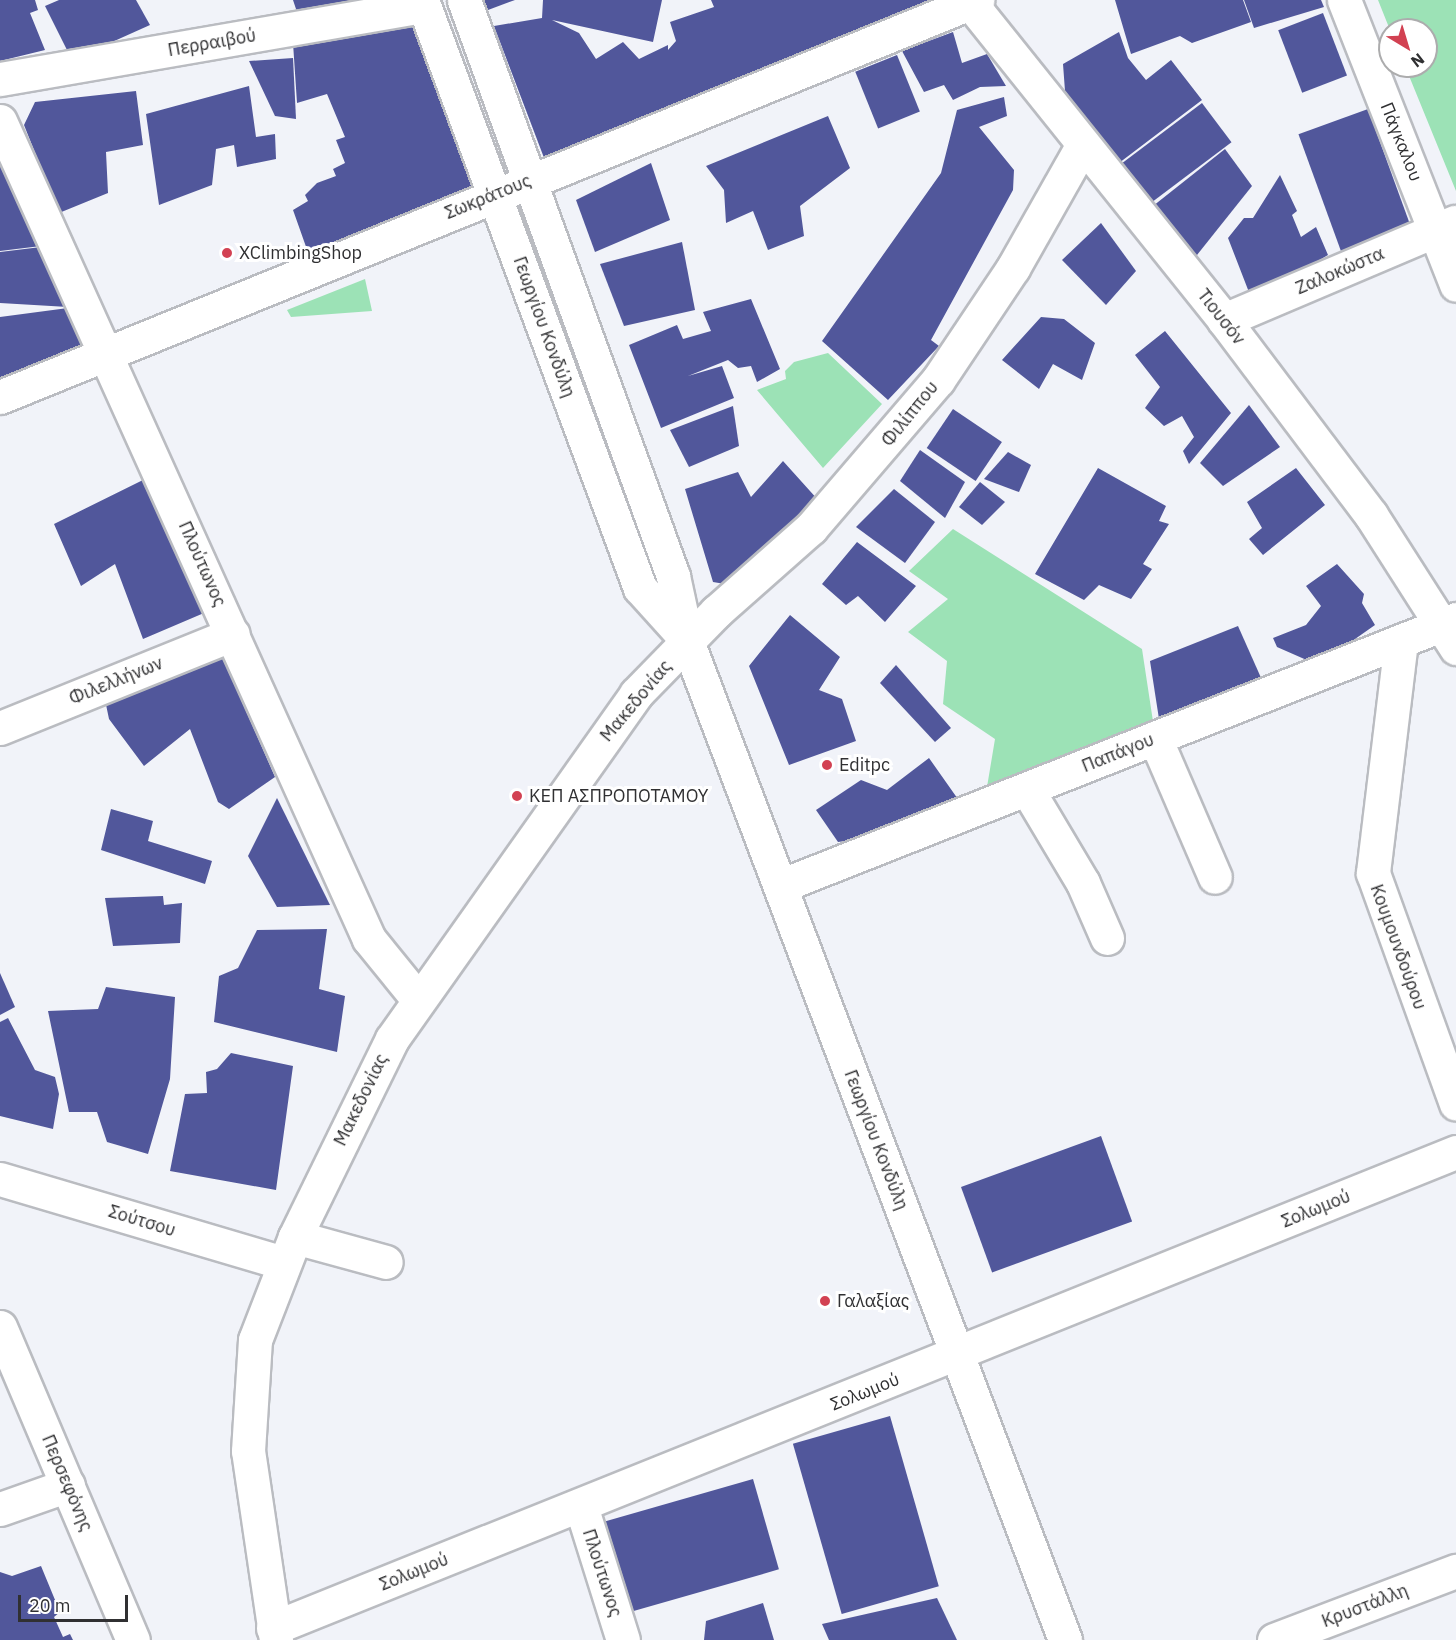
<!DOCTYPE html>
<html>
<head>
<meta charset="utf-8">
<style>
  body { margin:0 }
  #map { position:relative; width:1456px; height:1640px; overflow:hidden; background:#f1f3f9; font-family:"IBM Plex Sans",sans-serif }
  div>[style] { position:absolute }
  .green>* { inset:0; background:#9ce2b6 }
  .building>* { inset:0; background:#51579b; transform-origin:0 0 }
  .roads { filter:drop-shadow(2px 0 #babcc1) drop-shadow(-2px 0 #babcc1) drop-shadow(0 2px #babcc1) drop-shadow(0 -2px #babcc1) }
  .street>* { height:33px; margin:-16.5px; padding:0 16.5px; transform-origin:16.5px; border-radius:16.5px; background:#fff }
  .secondary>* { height:33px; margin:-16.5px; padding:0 16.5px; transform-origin:16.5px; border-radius:16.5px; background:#fff }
  .dots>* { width:16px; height:16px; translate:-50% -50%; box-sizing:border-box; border:3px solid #fff; border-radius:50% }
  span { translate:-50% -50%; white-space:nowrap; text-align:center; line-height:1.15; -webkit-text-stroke:6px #fff; paint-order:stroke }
  .street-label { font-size:18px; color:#303032 }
  .poi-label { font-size:18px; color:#303032 }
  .left { translate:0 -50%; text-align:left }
  .north { position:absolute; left:1378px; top:18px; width:60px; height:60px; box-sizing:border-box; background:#fff; border:2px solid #acacad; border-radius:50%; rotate:142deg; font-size:16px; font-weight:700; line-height:24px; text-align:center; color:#303032 }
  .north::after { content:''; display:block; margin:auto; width:21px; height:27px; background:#d24152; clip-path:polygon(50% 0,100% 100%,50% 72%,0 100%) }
  .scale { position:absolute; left:18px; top:1595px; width:110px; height:27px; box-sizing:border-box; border:3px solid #303032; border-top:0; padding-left:8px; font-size:18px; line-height:21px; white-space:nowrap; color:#303032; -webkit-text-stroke:4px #fff; paint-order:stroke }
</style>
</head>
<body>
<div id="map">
  <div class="green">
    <i style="clip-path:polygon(1378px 0,1456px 0,1456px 191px,1405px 66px,1426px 66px,1426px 30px,1390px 30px)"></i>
    <i style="clip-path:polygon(365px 279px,372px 311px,291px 317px,287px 310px)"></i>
    <i style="clip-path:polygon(828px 353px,882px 404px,823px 468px,757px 390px,786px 379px,785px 371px,794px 362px)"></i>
    <i style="clip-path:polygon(953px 529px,1142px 649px,1154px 728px,987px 787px,995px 739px,943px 704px,947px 661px,908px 632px,948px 599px,909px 571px)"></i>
  </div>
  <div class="building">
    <i style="clip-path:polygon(0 0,35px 0,38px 10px,30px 13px,45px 50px,0 61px)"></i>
    <i style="clip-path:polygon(59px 0,136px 0,150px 25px,72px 60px,45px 6px)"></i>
    <i style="clip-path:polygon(293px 0,397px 0,300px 21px)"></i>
    <i style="clip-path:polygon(484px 0,515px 0,488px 10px)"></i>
    <i style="clip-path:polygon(543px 0,662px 0,653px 42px,552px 20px,579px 33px,596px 59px,623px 42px,639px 59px,668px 45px,668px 50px,676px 41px,670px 22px,714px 7px,711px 0,931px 0,828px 58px,549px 171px,494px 26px,542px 18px)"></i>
    <i style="clip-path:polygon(1115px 0,1243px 0,1251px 22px,1192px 43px,1180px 36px,1131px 54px)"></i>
    <i style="clip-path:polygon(1244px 0,1321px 0,1324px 7px,1254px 28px)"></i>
    <i style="left:1323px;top:13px;width:67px;height:48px;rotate:69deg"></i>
    <i style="clip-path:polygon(421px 22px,485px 182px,310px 258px,293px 210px,308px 201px,305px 195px,317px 183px,336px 176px,333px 169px,345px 163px,336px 140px,345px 137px,327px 94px,297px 103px,293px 43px)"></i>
    <i style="clip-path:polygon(953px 32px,962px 63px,987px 54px,1006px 86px,980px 87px,953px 100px,944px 85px,924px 92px,902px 51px)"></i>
    <i style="clip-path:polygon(1119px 32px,1128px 58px,1146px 80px,1171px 60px,1202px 100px,1119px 163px,1065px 91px,1063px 64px)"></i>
    <i style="left:897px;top:55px;width:61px;height:45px;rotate:68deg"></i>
    <i style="clip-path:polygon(293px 58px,296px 119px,275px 116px,249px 61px)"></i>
    <i style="clip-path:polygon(249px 86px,256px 137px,275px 134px,276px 159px,237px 167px,234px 145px,216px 149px,212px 185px,159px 205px,146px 114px)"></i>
    <i style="clip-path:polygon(136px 91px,143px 145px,106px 152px,108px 193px,59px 213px,24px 125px,35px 102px)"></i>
    <i style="clip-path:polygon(1004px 97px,1007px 116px,979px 127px,1014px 170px,1013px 190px,931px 340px,939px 346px,888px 400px,822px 341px,941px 173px,957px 110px)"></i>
    <i style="left:1202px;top:103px;width:49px;height:101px;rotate:53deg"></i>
    <i style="left:1368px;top:109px;width:136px;height:74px;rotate:70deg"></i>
    <i style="clip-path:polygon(828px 116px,850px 168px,800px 206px,804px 236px,768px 250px,753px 211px,726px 223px,724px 190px,706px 166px)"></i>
    <i style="clip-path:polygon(1225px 149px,1252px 186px,1193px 260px,1153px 206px)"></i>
    <i style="clip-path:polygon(0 162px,41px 246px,0 251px)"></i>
    <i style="clip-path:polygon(651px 163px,670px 220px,595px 252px,576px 200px)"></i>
    <i style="clip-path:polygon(1280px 175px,1297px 211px,1292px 215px,1301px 237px,1316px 227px,1328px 255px,1252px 300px,1228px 238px,1244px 218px,1253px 218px)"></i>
    <i style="clip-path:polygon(1101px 223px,1136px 271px,1106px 305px,1062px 260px)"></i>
    <i style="clip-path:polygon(682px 242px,695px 310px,624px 326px,600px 264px)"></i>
    <i style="clip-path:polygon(41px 247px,68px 307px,0 303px,0 252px)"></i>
    <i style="clip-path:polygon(751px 299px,780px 369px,757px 382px,751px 366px,738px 368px,728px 360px,688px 376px,722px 366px,734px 398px,661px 428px,629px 345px,677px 325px,683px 339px,711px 331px,703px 312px)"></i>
    <i style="clip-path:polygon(68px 308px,87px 346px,0 378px,0 317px)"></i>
    <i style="clip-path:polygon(1041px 317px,1064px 319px,1095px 343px,1082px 380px,1053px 364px,1039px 389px,1002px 360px)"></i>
    <i style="clip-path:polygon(1165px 331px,1231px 413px,1189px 464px,1183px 451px,1194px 437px,1182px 416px,1164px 426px,1145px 408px,1160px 387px,1135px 355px)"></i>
    <i style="clip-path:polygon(1249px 405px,1280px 447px,1223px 486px,1200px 463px)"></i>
    <i style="clip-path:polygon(733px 406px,739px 446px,689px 467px,670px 430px)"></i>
    <i style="left:953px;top:409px;width:59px;height:47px;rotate:34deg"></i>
    <i style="clip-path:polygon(920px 450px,965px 482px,945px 518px,900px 481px)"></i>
    <i style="clip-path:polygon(1008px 452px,1031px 465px,1019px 492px,984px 479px)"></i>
    <i style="clip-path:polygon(783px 461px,819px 501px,737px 586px,713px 582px,685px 489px,738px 472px,751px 497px)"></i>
    <i style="clip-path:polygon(1098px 468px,1166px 506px,1159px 521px,1169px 524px,1143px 564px,1152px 569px,1131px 599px,1099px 585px,1084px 600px,1035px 574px)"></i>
    <i style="clip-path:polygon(1296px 468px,1325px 505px,1263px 555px,1249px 539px,1262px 528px,1247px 502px)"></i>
    <i style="clip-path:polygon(145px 479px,204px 613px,143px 639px,115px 564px,81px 586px,54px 524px)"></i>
    <i style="clip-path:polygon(980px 482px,1005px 502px,982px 525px,959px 507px)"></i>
    <i style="clip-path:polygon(894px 489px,935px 522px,905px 563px,856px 527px)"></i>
    <i style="clip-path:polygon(857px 542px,916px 586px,885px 622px,858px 596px,846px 605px,822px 584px)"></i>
    <i style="clip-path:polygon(1337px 564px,1364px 594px,1362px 603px,1375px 625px,1318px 665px,1277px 647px,1273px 638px,1306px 625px,1321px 606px,1306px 586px)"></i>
    <i style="clip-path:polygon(790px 615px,840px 657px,819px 690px,842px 699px,856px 741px,789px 765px,749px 666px)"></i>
    <i style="clip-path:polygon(1238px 626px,1262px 680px,1159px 719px,1150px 661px)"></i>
    <i style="clip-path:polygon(218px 647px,275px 777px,229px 809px,218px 802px,190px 729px,144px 766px,109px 719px,104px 695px)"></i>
    <i style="clip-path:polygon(896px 665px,951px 728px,935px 742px,880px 683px)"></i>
    <i style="clip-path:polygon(929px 758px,960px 802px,882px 836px,838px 842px,816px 810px,861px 780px,887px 790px)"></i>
    <i style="clip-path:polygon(277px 798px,330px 905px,277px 907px,248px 856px)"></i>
    <i style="clip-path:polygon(111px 809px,153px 821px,148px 841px,212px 861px,205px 884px,101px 850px)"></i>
    <i style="clip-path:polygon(163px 896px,164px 905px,182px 903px,180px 943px,113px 946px,105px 898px)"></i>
    <i style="clip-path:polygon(327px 929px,319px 989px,345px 996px,337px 1052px,214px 1022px,219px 976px,238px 968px,257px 930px)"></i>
    <i style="clip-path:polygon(0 973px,15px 1007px,0 1015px)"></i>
    <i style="clip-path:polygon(106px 987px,175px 997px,170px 1079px,148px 1154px,107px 1142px,97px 1112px,69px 1112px,48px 1011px,98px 1009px)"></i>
    <i style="clip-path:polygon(8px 1018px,35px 1070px,55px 1077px,59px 1094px,53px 1129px,0 1116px,0 1022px)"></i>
    <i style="clip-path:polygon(231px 1053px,293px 1066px,276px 1190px,170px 1171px,185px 1094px,207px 1093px,206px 1072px,217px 1069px)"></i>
    <i style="left:1101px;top:1136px;width:91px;height:149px;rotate:70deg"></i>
    <i style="left:890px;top:1416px;width:177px;height:101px;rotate:74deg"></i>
    <i style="left:753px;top:1479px;width:94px;height:173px;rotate:74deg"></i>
    <i style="clip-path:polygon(41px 1566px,60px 1612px,54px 1617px,63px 1637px,70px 1634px,73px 1640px,0 1640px,0 1572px,12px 1576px)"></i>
    <i style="clip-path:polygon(937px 1598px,957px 1640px,829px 1640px,822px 1624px)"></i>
    <i style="clip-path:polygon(763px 1603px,774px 1640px,704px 1640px,706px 1621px)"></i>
  </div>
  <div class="roads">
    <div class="street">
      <i style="left:968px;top:0;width:410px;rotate:51.3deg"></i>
      <i style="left:1224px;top:320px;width:244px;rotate:53deg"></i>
      <i style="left:1371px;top:515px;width:158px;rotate:57.4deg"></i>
      <i style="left:1344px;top:0;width:306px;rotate:68.5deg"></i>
      <i style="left:0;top:79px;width:430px;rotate:-9.8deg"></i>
      <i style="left:0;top:121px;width:897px;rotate:65.72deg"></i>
      <i style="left:369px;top:939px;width:76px;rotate:50.9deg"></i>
      <i style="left:1224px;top:320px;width:251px;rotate:-23deg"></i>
      <i style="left:0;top:397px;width:1055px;rotate:-22.11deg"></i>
      <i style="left:1401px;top:641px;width:234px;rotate:96.9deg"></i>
      <i style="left:1373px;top:873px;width:245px;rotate:70.2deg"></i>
      <i style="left:0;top:728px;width:251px;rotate:-22deg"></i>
      <i style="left:1155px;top:738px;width:151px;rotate:66.7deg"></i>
      <i style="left:1027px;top:789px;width:109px;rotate:59.2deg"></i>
      <i style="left:1083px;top:883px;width:60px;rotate:66.4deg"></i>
      <i style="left:780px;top:886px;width:727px;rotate:-21.55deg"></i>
      <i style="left:0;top:1179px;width:295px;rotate:16.5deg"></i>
      <i style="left:295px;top:1237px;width:94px;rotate:15.4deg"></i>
      <i style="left:0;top:1327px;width:340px;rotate:67deg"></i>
      <i style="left:581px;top:1506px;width:140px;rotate:72.6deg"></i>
      <i style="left:0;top:1509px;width:72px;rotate:-19.4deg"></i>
      <i style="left:273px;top:1628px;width:1275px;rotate:-21.92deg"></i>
      <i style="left:276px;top:1640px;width:191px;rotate:-98.4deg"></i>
      <i style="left:248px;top:1451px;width:111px;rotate:-86.4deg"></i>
      <i style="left:255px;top:1340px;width:110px;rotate:-68.8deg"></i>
      <i style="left:295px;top:1237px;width:220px;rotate:-63.9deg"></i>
      <i style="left:392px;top:1039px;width:423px;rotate:-54.7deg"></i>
      <i style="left:636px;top:694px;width:115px;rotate:-45.7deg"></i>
      <i style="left:716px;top:612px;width:127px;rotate:-41.5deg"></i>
      <i style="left:811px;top:528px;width:195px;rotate:-49.4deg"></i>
      <i style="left:938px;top:380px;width:135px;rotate:-56.2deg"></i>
      <i style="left:1013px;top:268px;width:140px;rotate:-60.5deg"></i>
      <i style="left:1274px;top:1640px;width:195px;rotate:-20.8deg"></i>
    </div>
    <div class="secondary">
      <i style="left:422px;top:0;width:627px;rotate:69.66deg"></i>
      <i style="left:640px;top:588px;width:70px;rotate:47.9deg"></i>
      <i style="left:464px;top:0;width:613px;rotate:70.06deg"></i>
      <i style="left:673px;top:576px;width:66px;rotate:77.8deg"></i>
      <i style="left:687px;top:641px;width:1068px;rotate:69.27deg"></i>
    </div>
  </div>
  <div class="dots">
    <i style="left:227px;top:253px;background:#d24152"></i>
    <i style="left:827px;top:765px;background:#d24152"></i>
    <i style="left:517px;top:796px;background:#d24152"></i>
    <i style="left:825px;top:1301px;background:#d24152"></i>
  </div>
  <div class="street-label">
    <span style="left:212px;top:43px;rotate:-10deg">Περραιβού</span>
    <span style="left:1401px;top:142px;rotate:68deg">Πάγκαλου</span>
    <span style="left:488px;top:197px;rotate:-22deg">Σωκράτους</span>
    <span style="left:1340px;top:271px;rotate:-23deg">Ζαλοκώστα</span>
    <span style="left:1221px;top:317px;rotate:52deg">Τιουσόν</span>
    <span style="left:544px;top:327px;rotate:70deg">Γεωργίου Κονδύλη</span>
    <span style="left:910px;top:414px;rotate:-51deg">Φιλίππου</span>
    <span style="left:202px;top:564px;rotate:66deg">Πλούτωνος</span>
    <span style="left:116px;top:681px;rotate:-22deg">Φιλελλήνων</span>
    <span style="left:636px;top:701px;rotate:-50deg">Μακεδονίας</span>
    <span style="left:1118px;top:753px;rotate:-22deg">Παπάγου</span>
    <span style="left:1398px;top:947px;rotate:70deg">Κουμουνδούρου</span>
    <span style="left:361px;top:1100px;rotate:-64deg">Μακεδονίας</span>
    <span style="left:876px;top:1140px;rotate:69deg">Γεωργίου Κονδύλη</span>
    <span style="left:1316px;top:1209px;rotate:-22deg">Σολωμού</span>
    <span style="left:142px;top:1221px;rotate:17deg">Σούτσου</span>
    <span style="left:865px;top:1392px;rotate:-22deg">Σολωμού</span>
    <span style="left:67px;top:1483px;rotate:67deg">Περσεφόνης</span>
    <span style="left:414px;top:1572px;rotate:-22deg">Σολωμού</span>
    <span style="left:602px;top:1573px;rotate:72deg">Πλούτωνος</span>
    <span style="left:1365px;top:1606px;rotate:-21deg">Κρυστάλλη</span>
  </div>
  <div class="poi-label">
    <span class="left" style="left:239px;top:253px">XClimbingShop</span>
    <span class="left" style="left:839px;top:765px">Editpc</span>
    <span class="left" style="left:529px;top:796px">ΚΕΠ ΑΣΠΡΟΠΟΤΑΜΟΥ</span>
    <span class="left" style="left:837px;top:1301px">Γαλαξίας</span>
  </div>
  <div class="north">N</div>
  <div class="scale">20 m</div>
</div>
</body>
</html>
